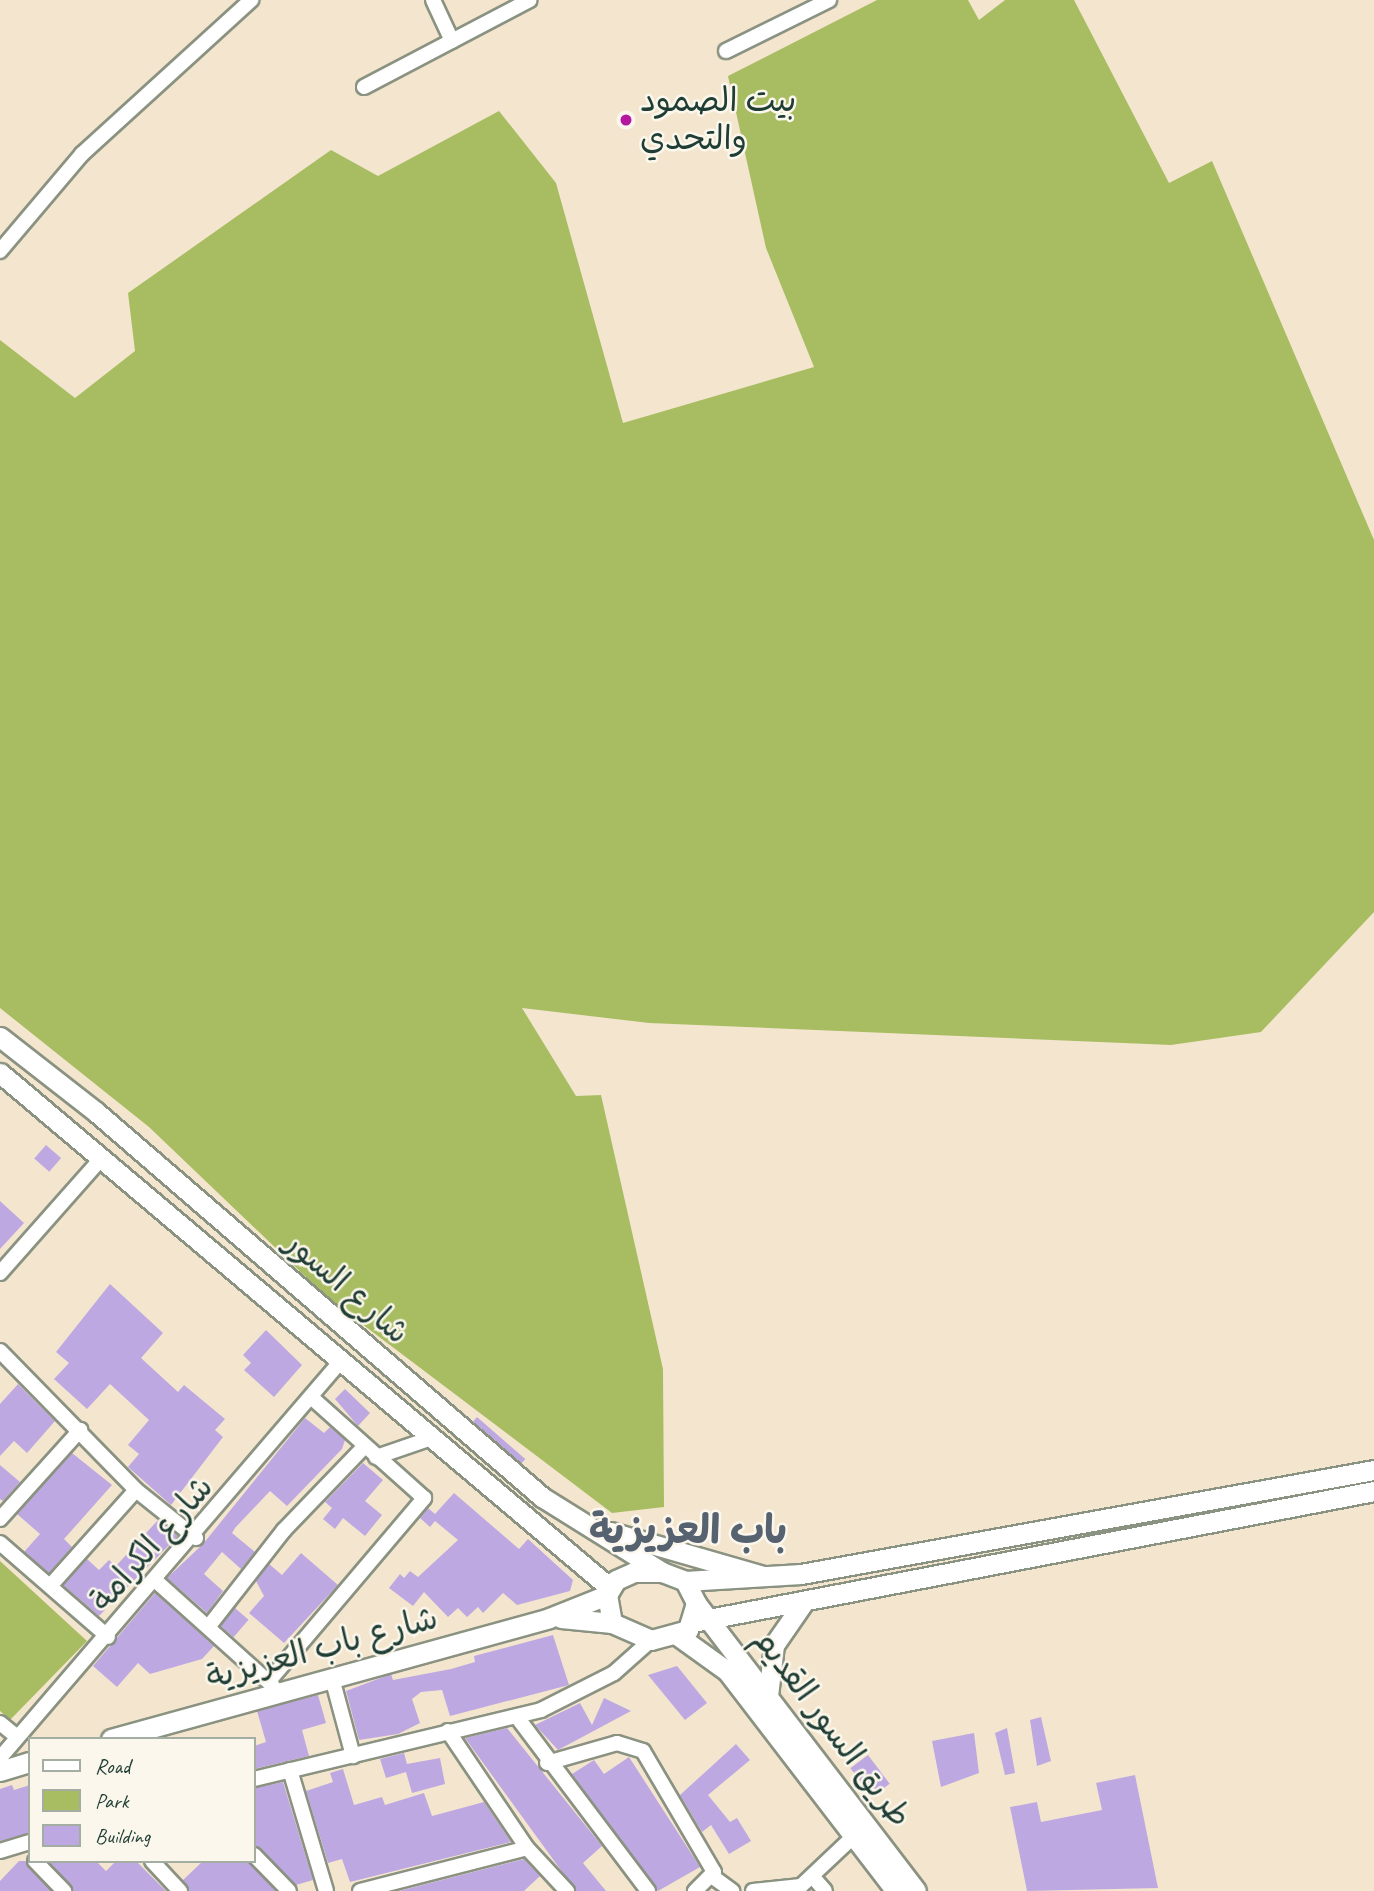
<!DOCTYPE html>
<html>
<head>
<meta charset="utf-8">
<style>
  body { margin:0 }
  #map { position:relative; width:1374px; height:1891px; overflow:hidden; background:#f4e6ce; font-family:Caveat,"Playpen Sans Arabic",sans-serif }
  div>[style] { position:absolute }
  .green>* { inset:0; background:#a8bd62 }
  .building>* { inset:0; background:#bea8e1; transform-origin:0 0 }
  .roads { filter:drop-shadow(2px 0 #8a9281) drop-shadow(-2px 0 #8a9281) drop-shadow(0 2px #8a9281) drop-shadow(0 -2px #8a9281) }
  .street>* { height:14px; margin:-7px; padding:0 7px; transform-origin:7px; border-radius:7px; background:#fff }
  .secondary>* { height:19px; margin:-9.5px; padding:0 9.5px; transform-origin:9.5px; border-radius:9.5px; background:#fff }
  .dots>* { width:19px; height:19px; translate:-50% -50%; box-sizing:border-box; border:4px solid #fbf7ec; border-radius:50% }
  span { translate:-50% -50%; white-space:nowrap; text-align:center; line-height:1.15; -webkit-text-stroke:5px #fbf7ec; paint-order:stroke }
  .poi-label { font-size:33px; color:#1f3d34 }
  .left { translate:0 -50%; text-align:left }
  .street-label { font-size:33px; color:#1f3d34 }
  .district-label { font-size:40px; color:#576271; font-weight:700 }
  .legend { position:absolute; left:28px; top:1737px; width:228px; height:126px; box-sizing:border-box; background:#fbf7ec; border:2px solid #a3ada2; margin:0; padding:9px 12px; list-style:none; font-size:21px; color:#1f3d34 }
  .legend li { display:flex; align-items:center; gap:14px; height:35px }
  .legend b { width:35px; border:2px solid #a3ada2 }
</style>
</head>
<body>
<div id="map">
  <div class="green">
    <i style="clip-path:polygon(877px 0,968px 0,979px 20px,1005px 0,1074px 0,1169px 183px,1212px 161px,1374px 540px,1374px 912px,1261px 1032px,1171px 1045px,649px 1023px,522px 1008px,576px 1096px,601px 1095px,663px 1369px,664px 1507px,612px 1513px,329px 1299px,149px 1127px,0 1008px,0 340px,75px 398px,135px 351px,128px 293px,331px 150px,378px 176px,499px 111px,556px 183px,623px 423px,814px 367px,766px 248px,728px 76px)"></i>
    <i style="clip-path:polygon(0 1561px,87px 1641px,10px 1720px,0 1711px)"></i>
  </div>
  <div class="building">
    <i style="left:46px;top:1145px;width:20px;height:18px;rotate:41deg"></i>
    <i style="clip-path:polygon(0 1201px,24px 1223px,0 1249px)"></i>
    <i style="clip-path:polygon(110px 1284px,163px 1333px,141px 1358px,178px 1392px,184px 1385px,225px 1419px,215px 1430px,223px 1437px,171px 1505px,128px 1467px,139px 1454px,128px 1445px,149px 1420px,110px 1384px,87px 1409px,54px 1379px,69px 1363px,56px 1352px)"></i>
    <i style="clip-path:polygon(266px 1330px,302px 1365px,274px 1397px,244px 1370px,251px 1363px,243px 1355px)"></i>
    <i style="clip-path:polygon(18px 1384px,55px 1421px,27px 1453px,14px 1441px,0 1456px,0 1404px)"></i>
    <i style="clip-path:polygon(345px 1389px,370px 1413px,358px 1426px,335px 1399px)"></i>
    <i style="left:477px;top:1417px;width:64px;height:6px;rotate:41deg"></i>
    <i style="clip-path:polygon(305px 1418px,324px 1433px,330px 1427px,345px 1440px,342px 1449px,287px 1506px,270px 1491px,235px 1528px,232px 1533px,255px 1552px,241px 1569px,222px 1552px,204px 1574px,223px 1591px,207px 1613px,167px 1578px,203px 1544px)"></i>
    <i style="clip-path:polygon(72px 1453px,112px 1485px,64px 1539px,72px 1547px,49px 1573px,24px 1552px,40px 1534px,17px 1514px)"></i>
    <i style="clip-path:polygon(363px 1463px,383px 1480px,365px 1501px,382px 1515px,365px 1536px,343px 1518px,335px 1529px,323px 1519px,332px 1508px,325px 1502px)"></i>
    <i style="clip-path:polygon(0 1465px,20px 1482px,3px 1501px,0 1499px)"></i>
    <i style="clip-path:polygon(454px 1493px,519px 1549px,528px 1539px,573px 1580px,570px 1591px,517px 1605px,503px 1593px,483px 1613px,478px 1607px,467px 1617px,458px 1608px,448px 1617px,424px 1592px,413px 1606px,389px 1588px,400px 1574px,404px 1578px,410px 1571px,418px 1577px,458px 1540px,435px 1521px,430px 1527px,420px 1518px,428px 1508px,435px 1514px)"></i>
    <i style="clip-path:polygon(158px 1520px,178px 1536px,99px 1616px,63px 1585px,87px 1559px,99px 1570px,109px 1560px,116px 1566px)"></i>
    <i style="clip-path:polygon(301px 1553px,338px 1585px,284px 1643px,249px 1613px,264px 1596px,256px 1581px,269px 1564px,282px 1575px)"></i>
    <i style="clip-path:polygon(155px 1593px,214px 1646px,202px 1659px,150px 1674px,138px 1663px,117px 1687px,93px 1666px)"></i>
    <i style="left:235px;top:1608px;width:18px;height:23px;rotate:41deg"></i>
    <i style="clip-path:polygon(553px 1635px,569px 1685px,450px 1716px,442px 1690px,421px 1692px,412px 1699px,420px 1723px,398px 1734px,359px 1740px,346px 1691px,391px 1674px,393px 1680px,451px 1669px,475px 1662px,474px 1656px)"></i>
    <i style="clip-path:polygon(677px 1666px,707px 1703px,685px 1720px,648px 1675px)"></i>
    <i style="clip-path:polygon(318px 1695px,326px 1723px,302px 1730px,309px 1756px,254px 1769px,254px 1746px,266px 1742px,257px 1711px)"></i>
    <i style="clip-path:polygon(604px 1698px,631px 1711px,558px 1750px,535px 1725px,580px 1703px,592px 1725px)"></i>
    <i style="clip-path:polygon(1041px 1717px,1051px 1761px,1037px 1766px,1030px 1720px)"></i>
    <i style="clip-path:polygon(507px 1728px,602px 1846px,583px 1863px,606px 1891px,576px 1891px,465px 1738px)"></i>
    <i style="clip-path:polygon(1007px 1728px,1015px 1773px,1005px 1775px,995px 1733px)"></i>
    <i style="clip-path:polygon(974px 1733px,979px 1773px,941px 1787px,932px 1741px)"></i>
    <i style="clip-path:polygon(736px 1744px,750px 1760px,708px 1795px,730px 1822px,737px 1818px,751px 1841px,729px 1854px,711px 1825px,702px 1832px,680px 1795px)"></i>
    <i style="clip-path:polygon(404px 1753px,407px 1764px,440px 1758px,445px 1784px,412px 1793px,406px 1772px,386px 1778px,380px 1759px)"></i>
    <i style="left:868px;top:1755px;width:36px;height:22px;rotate:53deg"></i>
    <i style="clip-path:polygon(629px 1757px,700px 1867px,658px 1891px,572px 1774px,594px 1760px,604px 1774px)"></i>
    <i style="clip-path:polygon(343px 1769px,354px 1805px,382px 1797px,385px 1805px,424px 1793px,432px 1816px,484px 1802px,511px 1842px,350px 1882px,342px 1859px,328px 1863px,306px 1791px,333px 1782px,330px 1773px)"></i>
    <i style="clip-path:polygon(1135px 1775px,1158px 1888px,1027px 1891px,1010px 1807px,1037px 1802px,1041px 1822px,1102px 1810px,1096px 1783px)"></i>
    <i style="clip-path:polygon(283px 1782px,313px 1880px,296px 1885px,254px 1846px,254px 1788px)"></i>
    <i style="clip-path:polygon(12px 1785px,14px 1790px,30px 1785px,30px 1833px,0 1841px,0 1789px)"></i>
    <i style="clip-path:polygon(524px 1859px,540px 1876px,524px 1891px,399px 1891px)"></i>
    <i style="clip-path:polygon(19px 1861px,26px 1861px,51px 1891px,0 1891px,0 1881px)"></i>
    <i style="clip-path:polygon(49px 1861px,96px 1861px,106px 1871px,116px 1861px,136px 1861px,166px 1891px,73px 1891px)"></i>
    <i style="clip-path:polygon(203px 1861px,247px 1861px,276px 1891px,189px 1891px,183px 1880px)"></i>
  </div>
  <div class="roads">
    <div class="street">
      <i style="left:433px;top:0;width:45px;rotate:65.1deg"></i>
      <i style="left:726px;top:51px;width:115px;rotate:-26.3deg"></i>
      <i style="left:364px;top:87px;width:187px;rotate:-27.7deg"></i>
      <i style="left:0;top:251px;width:127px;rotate:-49.8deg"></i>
      <i style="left:82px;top:154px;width:229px;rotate:-42.3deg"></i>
      <i style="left:0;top:1273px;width:151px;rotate:-48.5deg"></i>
      <i style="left:0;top:1351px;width:194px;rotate:45.6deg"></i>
      <i style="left:136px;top:1490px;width:77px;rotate:38.7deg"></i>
      <i style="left:376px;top:1457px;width:56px;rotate:-18.8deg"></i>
      <i style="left:0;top:1519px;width:120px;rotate:-48deg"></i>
      <i style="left:0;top:1543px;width:143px;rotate:41deg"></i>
      <i style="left:156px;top:1581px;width:157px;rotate:41.9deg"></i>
      <i style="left:51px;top:1585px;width:127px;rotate:-48.2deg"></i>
      <i style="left:209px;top:1626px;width:122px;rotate:-52deg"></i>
      <i style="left:284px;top:1530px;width:114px;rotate:-46.1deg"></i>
      <i style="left:332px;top:1678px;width:81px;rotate:74.9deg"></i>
      <i style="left:269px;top:1681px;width:240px;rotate:-49.7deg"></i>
      <i style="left:424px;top:1498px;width:150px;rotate:-138.2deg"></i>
      <i style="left:517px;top:1717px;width:218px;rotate:53deg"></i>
      <i style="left:0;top:1723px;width:22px;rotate:39deg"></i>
      <i style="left:448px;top:1731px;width:141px;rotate:56deg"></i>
      <i style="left:527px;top:1848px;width:59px;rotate:47.1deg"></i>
      <i style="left:0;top:1758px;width:522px;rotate:-49.35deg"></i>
      <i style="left:547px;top:1763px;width:73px;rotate:-15.9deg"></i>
      <i style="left:617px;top:1743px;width:27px;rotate:17deg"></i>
      <i style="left:643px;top:1751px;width:140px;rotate:59.6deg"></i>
      <i style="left:714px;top:1872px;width:27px;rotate:135deg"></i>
      <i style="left:290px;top:1770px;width:126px;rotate:73.4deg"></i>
      <i style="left:254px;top:1779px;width:295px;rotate:-13.5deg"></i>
      <i style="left:541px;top:1710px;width:82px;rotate:-26.9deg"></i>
      <i style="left:614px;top:1673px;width:50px;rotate:-41.7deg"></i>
      <i style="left:0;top:1851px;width:31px;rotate:-17deg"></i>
      <i style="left:254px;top:1855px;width:50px;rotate:45.8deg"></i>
      <i style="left:35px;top:1861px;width:42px;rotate:46deg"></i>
      <i style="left:152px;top:1861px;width:41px;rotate:47deg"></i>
      <i style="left:713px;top:1877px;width:24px;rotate:36deg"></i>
      <i style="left:813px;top:1877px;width:18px;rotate:49deg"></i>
      <i style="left:360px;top:1891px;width:172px;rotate:-14.4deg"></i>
      <i style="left:753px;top:1891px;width:48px;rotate:-5.9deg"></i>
      <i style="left:801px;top:1886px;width:73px;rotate:-43.3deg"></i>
    </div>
    <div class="secondary">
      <i style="left:0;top:1037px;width:122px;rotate:38deg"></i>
      <i style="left:96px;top:1112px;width:589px;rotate:40.8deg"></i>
      <i style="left:542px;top:1497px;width:142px;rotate:32deg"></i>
      <i style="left:0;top:1073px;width:798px;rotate:40.17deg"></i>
      <i style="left:610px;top:1532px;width:159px;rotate:16deg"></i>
      <i style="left:634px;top:1572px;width:28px"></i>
      <i style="left:662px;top:1572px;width:25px;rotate:21deg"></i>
      <i style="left:685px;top:1581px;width:25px;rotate:63deg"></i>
      <i style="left:696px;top:1603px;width:28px;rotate:107deg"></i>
      <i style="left:688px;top:1630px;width:38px;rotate:165deg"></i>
      <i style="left:651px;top:1640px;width:43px;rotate:-156.4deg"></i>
      <i style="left:612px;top:1623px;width:28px;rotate:-100deg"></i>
      <i style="left:607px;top:1595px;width:17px;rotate:-59deg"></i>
      <i style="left:616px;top:1580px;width:20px;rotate:-24deg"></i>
      <i style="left:685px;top:1581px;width:116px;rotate:-3.5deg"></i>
      <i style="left:801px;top:1574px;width:582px;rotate:-10.29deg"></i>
      <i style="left:696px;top:1603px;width:362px;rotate:52.6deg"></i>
      <i style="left:561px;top:1618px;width:51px;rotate:5.6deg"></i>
      <i style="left:693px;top:1622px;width:693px;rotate:-10.89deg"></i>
      <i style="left:677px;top:1635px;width:62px;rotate:35.8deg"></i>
      <i style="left:727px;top:1671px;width:277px;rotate:52.5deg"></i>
      <i style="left:768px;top:1696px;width:51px;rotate:-83.3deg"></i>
      <i style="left:774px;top:1645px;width:51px;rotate:-55.4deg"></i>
      <i style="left:111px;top:1739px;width:454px;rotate:-15.4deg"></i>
      <i style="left:549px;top:1618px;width:62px;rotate:-21.6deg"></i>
      <i style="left:0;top:1771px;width:31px;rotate:-17deg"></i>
    </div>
  </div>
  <div class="dots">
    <i style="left:626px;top:120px;background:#b5179e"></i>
  </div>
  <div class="poi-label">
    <span class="left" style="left:640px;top:120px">بيت الصمود<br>والتحدي</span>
  </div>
  <div class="street-label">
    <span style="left:347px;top:1288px;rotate:41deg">شارع السور</span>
    <span style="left:152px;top:1544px;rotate:-49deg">شارع الكرامة</span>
    <span style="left:322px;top:1648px;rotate:-15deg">شارع باب العزيزية</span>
    <span style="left:832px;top:1728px;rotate:53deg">طريق السور القديم</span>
  </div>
  <div class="district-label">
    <span style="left:688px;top:1530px">باب العزيزية</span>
  </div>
  <ul class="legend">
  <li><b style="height:9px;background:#fff"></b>Road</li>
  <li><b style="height:19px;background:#a8bd62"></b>Park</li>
  <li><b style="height:19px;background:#bea8e1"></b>Building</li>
  </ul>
</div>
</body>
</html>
